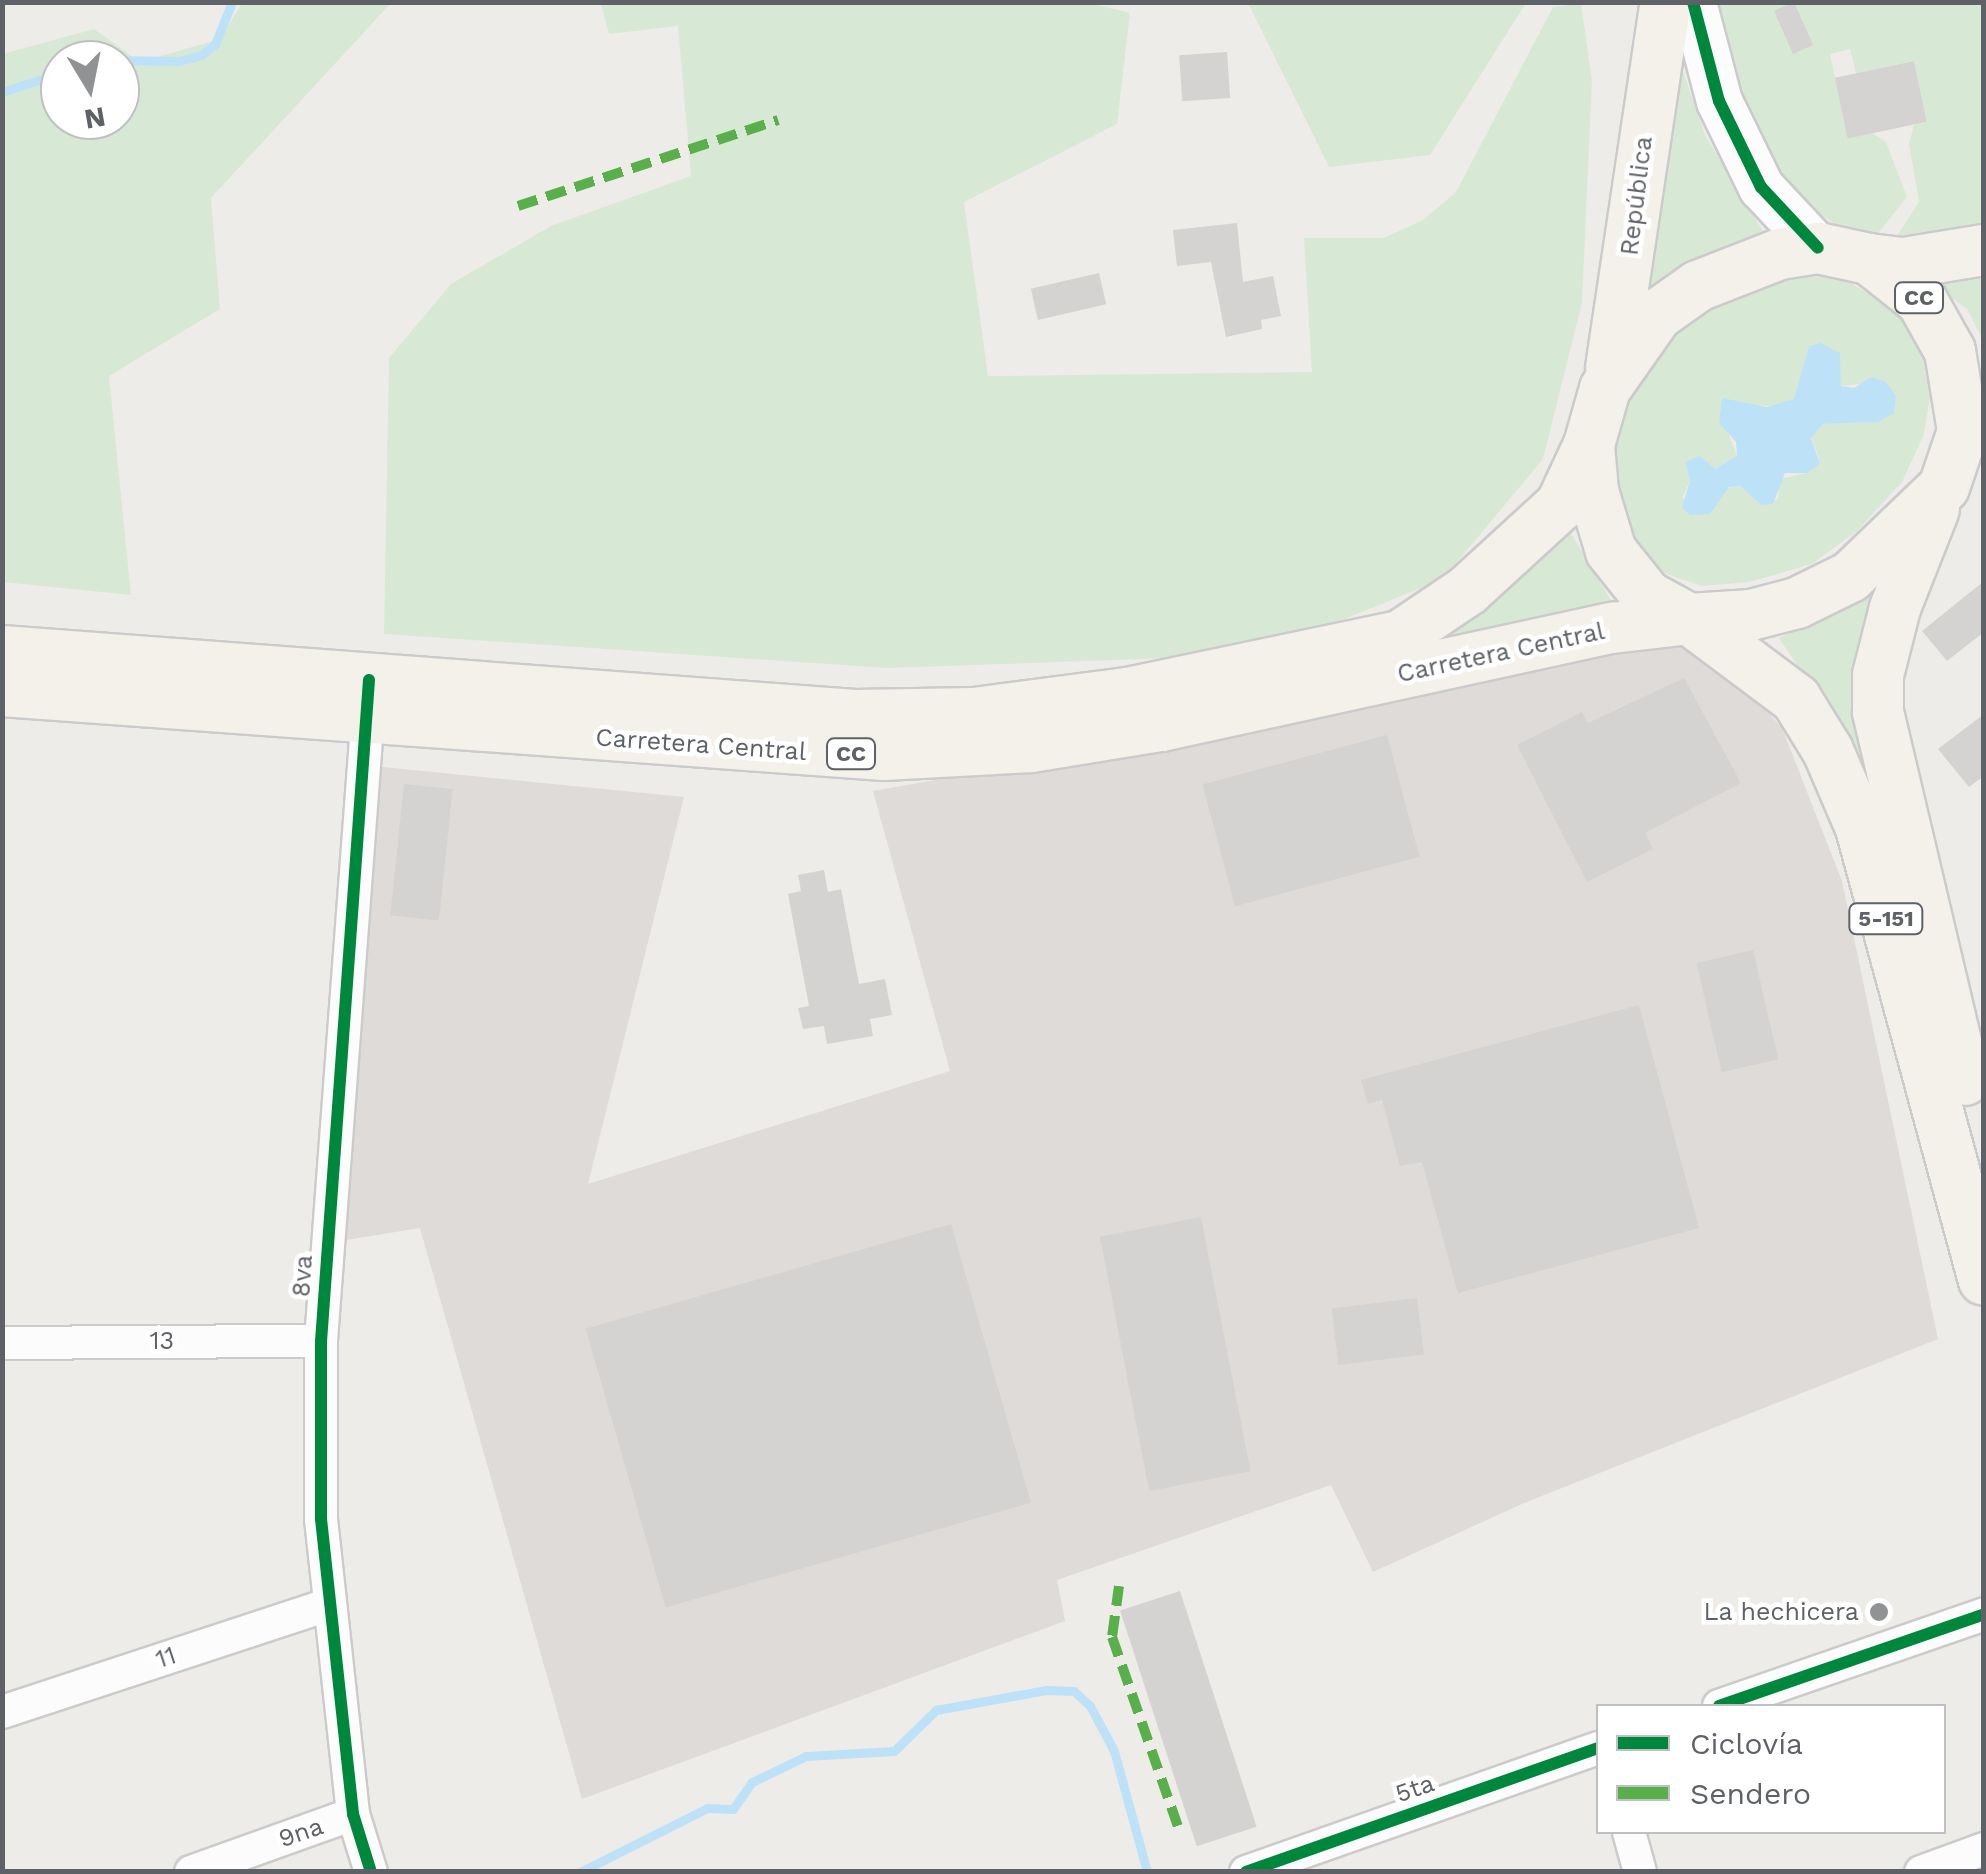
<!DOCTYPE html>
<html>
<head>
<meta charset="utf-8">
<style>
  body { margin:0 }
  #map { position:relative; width:1986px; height:1874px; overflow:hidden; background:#eeece8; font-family:"Work Sans",sans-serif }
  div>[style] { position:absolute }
  .industrial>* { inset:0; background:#dedbd8 }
  .green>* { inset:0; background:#d7e9d4 }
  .water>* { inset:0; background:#bde2f8 }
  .stream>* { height:9px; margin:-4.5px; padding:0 4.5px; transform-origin:4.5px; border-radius:4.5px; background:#bde2f8 }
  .building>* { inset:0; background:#d5d3d1; transform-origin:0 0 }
  .roads { filter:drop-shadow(2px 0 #cacbca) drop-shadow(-2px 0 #cacbca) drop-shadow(0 2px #cacbca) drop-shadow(0 -2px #cacbca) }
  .street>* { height:32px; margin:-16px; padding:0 16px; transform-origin:16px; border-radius:16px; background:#fcfcfc }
  .secondary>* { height:45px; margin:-22.5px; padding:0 22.5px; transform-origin:22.5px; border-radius:22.5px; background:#fcfcfc }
  .primary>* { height:50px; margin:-25px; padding:0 25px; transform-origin:25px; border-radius:25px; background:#f3f1e9 }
  .quiet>* { height:10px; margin-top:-5px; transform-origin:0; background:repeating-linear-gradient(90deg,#59b04a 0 20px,transparent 0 30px) }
  .cycleway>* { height:12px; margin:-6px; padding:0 6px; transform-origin:6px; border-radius:6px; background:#00873e }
  .dots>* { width:28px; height:28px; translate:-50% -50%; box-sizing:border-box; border:5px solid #fff; border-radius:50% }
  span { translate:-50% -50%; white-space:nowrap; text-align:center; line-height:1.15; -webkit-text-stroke:9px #fff; paint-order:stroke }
  .shield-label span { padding:2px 8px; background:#fff; border:2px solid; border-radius:8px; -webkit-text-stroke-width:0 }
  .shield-label { font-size:22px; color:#5e6266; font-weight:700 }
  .street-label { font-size:25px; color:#5e6266 }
  .poi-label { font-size:25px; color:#5e6266 }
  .right { translate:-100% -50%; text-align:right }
  .frame { position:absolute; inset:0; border:5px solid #5e6266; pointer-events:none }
  .legend { position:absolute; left:1596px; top:1704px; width:350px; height:130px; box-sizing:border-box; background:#fff; border:2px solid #bfc0c2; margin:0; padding:12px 18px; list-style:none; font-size:30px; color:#5e6266 }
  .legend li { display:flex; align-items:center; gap:20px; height:50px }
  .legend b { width:50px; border:2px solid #bfc0c2 }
  .north { position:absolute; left:40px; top:40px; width:100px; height:100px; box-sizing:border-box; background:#fff; border:2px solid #bfc0c2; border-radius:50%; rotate:170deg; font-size:28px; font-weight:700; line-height:40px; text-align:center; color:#5e6266 }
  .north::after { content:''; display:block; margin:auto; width:35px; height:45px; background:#909294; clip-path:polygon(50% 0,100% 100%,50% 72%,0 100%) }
</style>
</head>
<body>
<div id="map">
  <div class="industrial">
    <i style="clip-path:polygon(1652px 637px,1710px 648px,1782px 728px,1842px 881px,1938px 1339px,1524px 1503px,1373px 1572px,1331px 1485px,1057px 1580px,1065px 1621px,582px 1799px,420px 1228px,334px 1242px,373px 766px,684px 797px,588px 1184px,950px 1071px,873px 791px,1200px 733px)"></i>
  </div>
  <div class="green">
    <i style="clip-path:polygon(1086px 2px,1130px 13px,1117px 124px,964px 202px,988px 376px,1312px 372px,1304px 238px,1384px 238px,1423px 220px,1456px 192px,1553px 7px,1581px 3px,1592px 81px,1582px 302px,1543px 459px,1443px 579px,1256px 655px,888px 668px,384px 634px,389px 358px,451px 284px,551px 226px,691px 176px,678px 26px,609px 34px,601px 3px)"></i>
    <i style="clip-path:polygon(evenodd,242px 3px,391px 3px,211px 198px,220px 309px,109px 376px,131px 595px,3px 582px,3px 54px,94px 29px,140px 62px,220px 39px,242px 3px,120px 60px,120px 120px,60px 120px,60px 60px,120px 60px)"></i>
    <i style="clip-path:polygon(1248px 3px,1526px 3px,1430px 155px,1329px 167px)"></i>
    <i style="clip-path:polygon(1710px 3px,1983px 3px,1983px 225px,1897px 236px,1919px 202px,1909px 144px,1914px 125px,1927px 122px,1914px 61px,1856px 73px,1850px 49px,1830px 54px,1848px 137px,1872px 133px,1886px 142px,1907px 197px,1875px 237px,1841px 228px,1784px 190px,1742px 122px)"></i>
    <i style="clip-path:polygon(1671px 36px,1705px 135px,1769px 241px,1643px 311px)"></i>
    <i style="clip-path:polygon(evenodd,1832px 271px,1909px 320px,1927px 352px,1931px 391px,1924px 434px,1902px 482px,1857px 531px,1812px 564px,1749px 582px,1701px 586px,1665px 573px,1637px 547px,1617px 504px,1612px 456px,1628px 386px,1677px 327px,1727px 290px,1770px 274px,1832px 271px,1840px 361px,1841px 386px,1860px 384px,1894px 412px,1878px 422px,1823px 424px,1811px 437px,1819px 458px,1806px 473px,1780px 479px,1778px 499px,1761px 505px,1740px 486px,1722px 489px,1713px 509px,1682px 498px,1690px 481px,1685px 462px,1715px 469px,1737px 456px,1720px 412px,1723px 402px,1778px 407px,1794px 399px,1802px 377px,1840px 361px)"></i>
    <i style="clip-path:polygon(1983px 273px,1983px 340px,1967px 309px,1929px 282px)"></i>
    <i style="clip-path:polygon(1568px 528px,1616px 609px,1402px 658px,1507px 589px)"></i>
    <i style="clip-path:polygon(1871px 595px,1855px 671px,1859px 757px,1779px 638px)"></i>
  </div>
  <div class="water">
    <i style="clip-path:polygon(1820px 343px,1840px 353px,1841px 386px,1854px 388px,1871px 377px,1886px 382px,1896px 396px,1894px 413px,1878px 422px,1823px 424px,1811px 438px,1820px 464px,1807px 473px,1785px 473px,1773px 504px,1761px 505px,1740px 486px,1729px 487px,1710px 514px,1690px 515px,1682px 507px,1690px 481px,1685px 462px,1700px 456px,1715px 469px,1737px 456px,1736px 442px,1719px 423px,1722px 398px,1767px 407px,1794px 399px,1809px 346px)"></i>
  </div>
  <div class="stream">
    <i style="left:113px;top:60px;width:66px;rotate:0.9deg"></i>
    <i style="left:179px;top:61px;width:23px;rotate:-15deg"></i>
    <i style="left:201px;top:55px;width:18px;rotate:-38deg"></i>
    <i style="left:215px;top:44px;width:45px;rotate:-68deg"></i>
    <i style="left:2px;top:92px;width:61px;rotate:-18.1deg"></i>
    <i style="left:580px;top:1872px;width:142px;rotate:-26.7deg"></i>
    <i style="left:707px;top:1808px;width:26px;rotate:2deg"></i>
    <i style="left:733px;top:1809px;width:33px;rotate:-55deg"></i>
    <i style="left:752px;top:1782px;width:60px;rotate:-25.7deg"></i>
    <i style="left:806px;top:1756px;width:88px;rotate:-3.3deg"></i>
    <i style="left:894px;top:1751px;width:59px;rotate:-44.3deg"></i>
    <i style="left:936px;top:1710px;width:112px;rotate:-10.3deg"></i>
    <i style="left:1046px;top:1690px;width:28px;rotate:2deg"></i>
    <i style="left:1074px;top:1691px;width:22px;rotate:43deg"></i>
    <i style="left:1090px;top:1706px;width:51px;rotate:61.9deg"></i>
    <i style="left:1114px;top:1751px;width:125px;rotate:74.7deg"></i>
  </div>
  <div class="building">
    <i style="left:1794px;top:2px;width:47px;height:22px;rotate:66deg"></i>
    <i style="left:1227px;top:52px;width:46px;height:48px;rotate:86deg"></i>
    <i style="left:1914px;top:61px;width:62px;height:81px;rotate:78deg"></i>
    <i style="clip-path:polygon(1237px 223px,1243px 282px,1273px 276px,1281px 316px,1261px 320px,1262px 329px,1226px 337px,1211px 262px,1177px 266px,1173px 230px)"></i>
    <i style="left:1099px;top:273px;width:32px;height:70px;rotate:77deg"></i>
    <i style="clip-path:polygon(1984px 581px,1984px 632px,1947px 661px,1922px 631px)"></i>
    <i style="clip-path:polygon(1684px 678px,1741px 783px,1645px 833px,1653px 849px,1587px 882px,1517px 745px,1582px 712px,1588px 723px)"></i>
    <i style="clip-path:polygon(1984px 714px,1984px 776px,1969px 787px,1938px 749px)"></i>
    <i style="left:1387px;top:735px;width:126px;height:191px;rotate:75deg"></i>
    <i style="left:404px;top:784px;width:49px;height:132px;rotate:6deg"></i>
    <i style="clip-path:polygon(824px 870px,828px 892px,841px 889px,859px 984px,885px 979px,892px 1015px,870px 1019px,873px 1036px,827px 1044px,824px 1026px,803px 1029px,798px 1008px,809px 1006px,788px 894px,801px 891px,798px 875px)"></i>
    <i style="left:1753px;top:950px;width:112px;height:58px;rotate:77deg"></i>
    <i style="clip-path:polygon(1639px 1005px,1699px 1228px,1458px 1293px,1422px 1162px,1400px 1166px,1382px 1100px,1368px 1104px,1361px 1080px)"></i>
    <i style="left:1201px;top:1217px;width:259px;height:103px;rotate:79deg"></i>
    <i style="left:951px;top:1224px;width:290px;height:380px;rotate:74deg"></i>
    <i style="left:1417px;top:1298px;width:57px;height:86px;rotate:83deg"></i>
    <i style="left:1180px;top:1591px;width:248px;height:63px;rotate:72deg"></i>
  </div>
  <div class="roads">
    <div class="street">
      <i style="left:369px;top:699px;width:644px;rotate:94.28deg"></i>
      <i style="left:321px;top:1341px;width:178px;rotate:90deg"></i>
      <i style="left:321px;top:1519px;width:297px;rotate:83.8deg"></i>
      <i style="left:353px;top:1814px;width:61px;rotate:72.8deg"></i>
      <i style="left:2px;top:1343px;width:319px;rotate:-0.4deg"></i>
      <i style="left:1719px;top:1706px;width:281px;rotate:-19.1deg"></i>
      <i style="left:2px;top:1712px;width:345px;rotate:-18.2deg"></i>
      <i style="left:1629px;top:1832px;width:41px;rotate:74.6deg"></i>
      <i style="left:191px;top:1872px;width:172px;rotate:-19.7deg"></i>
      <i style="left:1246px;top:1872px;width:373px;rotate:-19.4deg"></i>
      <i style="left:1921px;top:1872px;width:67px;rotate:-20.1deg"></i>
    </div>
    <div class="secondary">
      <i style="left:1693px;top:2px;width:102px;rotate:75.3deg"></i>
      <i style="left:1719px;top:101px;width:96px;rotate:64deg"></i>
      <i style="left:1761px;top:187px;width:83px;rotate:46.9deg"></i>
    </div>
    <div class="primary">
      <i style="left:1818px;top:248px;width:52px;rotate:12.2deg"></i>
      <i style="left:1869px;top:259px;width:68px;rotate:38.4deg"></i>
      <i style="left:1922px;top:301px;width:57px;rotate:60.8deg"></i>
      <i style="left:1950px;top:351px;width:81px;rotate:80.8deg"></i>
      <i style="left:1963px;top:431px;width:59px;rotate:108.7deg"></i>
      <i style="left:1944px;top:487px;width:130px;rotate:136.2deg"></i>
      <i style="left:1850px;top:577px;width:59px;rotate:153.9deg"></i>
      <i style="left:1797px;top:603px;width:48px;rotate:165.4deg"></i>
      <i style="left:1751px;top:615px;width:62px;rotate:176.3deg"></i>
      <i style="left:1689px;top:619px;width:48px;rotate:-151.3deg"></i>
      <i style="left:1647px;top:596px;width:58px;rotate:-128.7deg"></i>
      <i style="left:1611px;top:551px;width:63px;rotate:-106.7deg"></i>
      <i style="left:1593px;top:491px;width:46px;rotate:-95deg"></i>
      <i style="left:1589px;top:445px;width:58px;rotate:-74.1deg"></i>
      <i style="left:1605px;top:389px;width:90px;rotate:-54.9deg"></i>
      <i style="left:1657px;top:315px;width:50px;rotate:-35.3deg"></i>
      <i style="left:1698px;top:286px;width:88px;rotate:-21.3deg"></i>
      <i style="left:1780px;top:254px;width:38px;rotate:-9deg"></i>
      <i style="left:1869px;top:259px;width:35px;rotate:7deg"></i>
      <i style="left:1904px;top:263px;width:81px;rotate:-9.2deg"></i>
      <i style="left:1611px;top:368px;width:370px;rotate:-81.5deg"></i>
      <i style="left:1934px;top:509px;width:106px;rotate:111.5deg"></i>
      <i style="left:1895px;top:608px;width:69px;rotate:104.2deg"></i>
      <i style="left:1878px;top:675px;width:37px;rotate:90deg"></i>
      <i style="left:1878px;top:712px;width:378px;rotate:76.7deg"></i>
      <i style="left:2px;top:651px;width:855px;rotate:4.29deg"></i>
      <i style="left:855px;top:715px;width:119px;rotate:-1deg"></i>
      <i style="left:974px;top:713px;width:154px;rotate:-7.4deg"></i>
      <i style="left:1127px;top:693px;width:279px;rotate:-11.8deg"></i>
      <i style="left:1400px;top:636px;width:81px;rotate:-33.9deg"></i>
      <i style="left:1467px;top:591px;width:127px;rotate:-42.5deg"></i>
      <i style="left:1561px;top:505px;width:66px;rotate:-65deg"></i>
      <i style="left:2px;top:691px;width:884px;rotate:4.15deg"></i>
      <i style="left:884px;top:755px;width:147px;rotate:-3.1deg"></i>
      <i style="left:1031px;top:747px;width:132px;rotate:-9.2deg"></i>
      <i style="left:1161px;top:726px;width:462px;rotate:-12.3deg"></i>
      <i style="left:1612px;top:628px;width:78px;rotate:-6.7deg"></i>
      <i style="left:1689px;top:619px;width:134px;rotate:36.8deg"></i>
      <i style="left:1796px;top:699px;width:61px;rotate:58.4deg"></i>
      <i style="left:1828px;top:751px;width:84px;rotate:66.8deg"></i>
      <i style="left:1861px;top:828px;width:468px;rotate:74.8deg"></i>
    </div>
  </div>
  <div class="quiet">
    <i style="left:518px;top:206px;width:274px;rotate:-18.3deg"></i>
    <i style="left:1119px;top:1586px;width:51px;rotate:97.8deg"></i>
    <i style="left:1112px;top:1637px;width:200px;rotate:70.8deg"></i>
  </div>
  <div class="cycleway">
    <i style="left:1693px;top:2px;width:102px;rotate:75.3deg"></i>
    <i style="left:1719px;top:101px;width:96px;rotate:64deg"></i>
    <i style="left:1761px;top:187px;width:83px;rotate:46.9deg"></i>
    <i style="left:369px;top:680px;width:663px;rotate:94.15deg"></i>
    <i style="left:321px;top:1341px;width:178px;rotate:90deg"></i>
    <i style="left:321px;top:1519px;width:297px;rotate:83.8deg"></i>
    <i style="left:353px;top:1814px;width:61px;rotate:72.8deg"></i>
    <i style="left:1719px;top:1706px;width:281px;rotate:-19.1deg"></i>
    <i style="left:1246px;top:1872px;width:373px;rotate:-19.4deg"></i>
  </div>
  <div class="dots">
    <i style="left:1879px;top:1612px;background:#909294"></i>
  </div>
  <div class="shield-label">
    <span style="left:1919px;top:298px">CC</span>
    <span style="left:851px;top:754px">CC</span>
    <span style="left:1886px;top:919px">5-151</span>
  </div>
  <div class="street-label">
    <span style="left:1637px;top:196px;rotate:-83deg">República</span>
    <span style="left:1501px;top:653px;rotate:-12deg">Carretera Central</span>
    <span style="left:701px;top:745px;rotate:4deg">Carretera Central</span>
    <span style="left:303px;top:1276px;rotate:-86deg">8va</span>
    <span style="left:162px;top:1341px">13</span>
    <span style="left:166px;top:1658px;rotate:-18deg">11</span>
    <span style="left:1415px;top:1789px;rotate:-19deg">5ta</span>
    <span style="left:301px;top:1833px;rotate:-19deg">9na</span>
  </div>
  <div class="poi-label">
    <span class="right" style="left:1859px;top:1612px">La hechicera</span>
  </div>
  <div class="frame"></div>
  <ul class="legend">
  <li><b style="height:12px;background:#00873e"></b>Ciclovía</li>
  <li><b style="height:12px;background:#59b04a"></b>Sendero</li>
  </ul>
  <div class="north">N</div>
</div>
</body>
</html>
